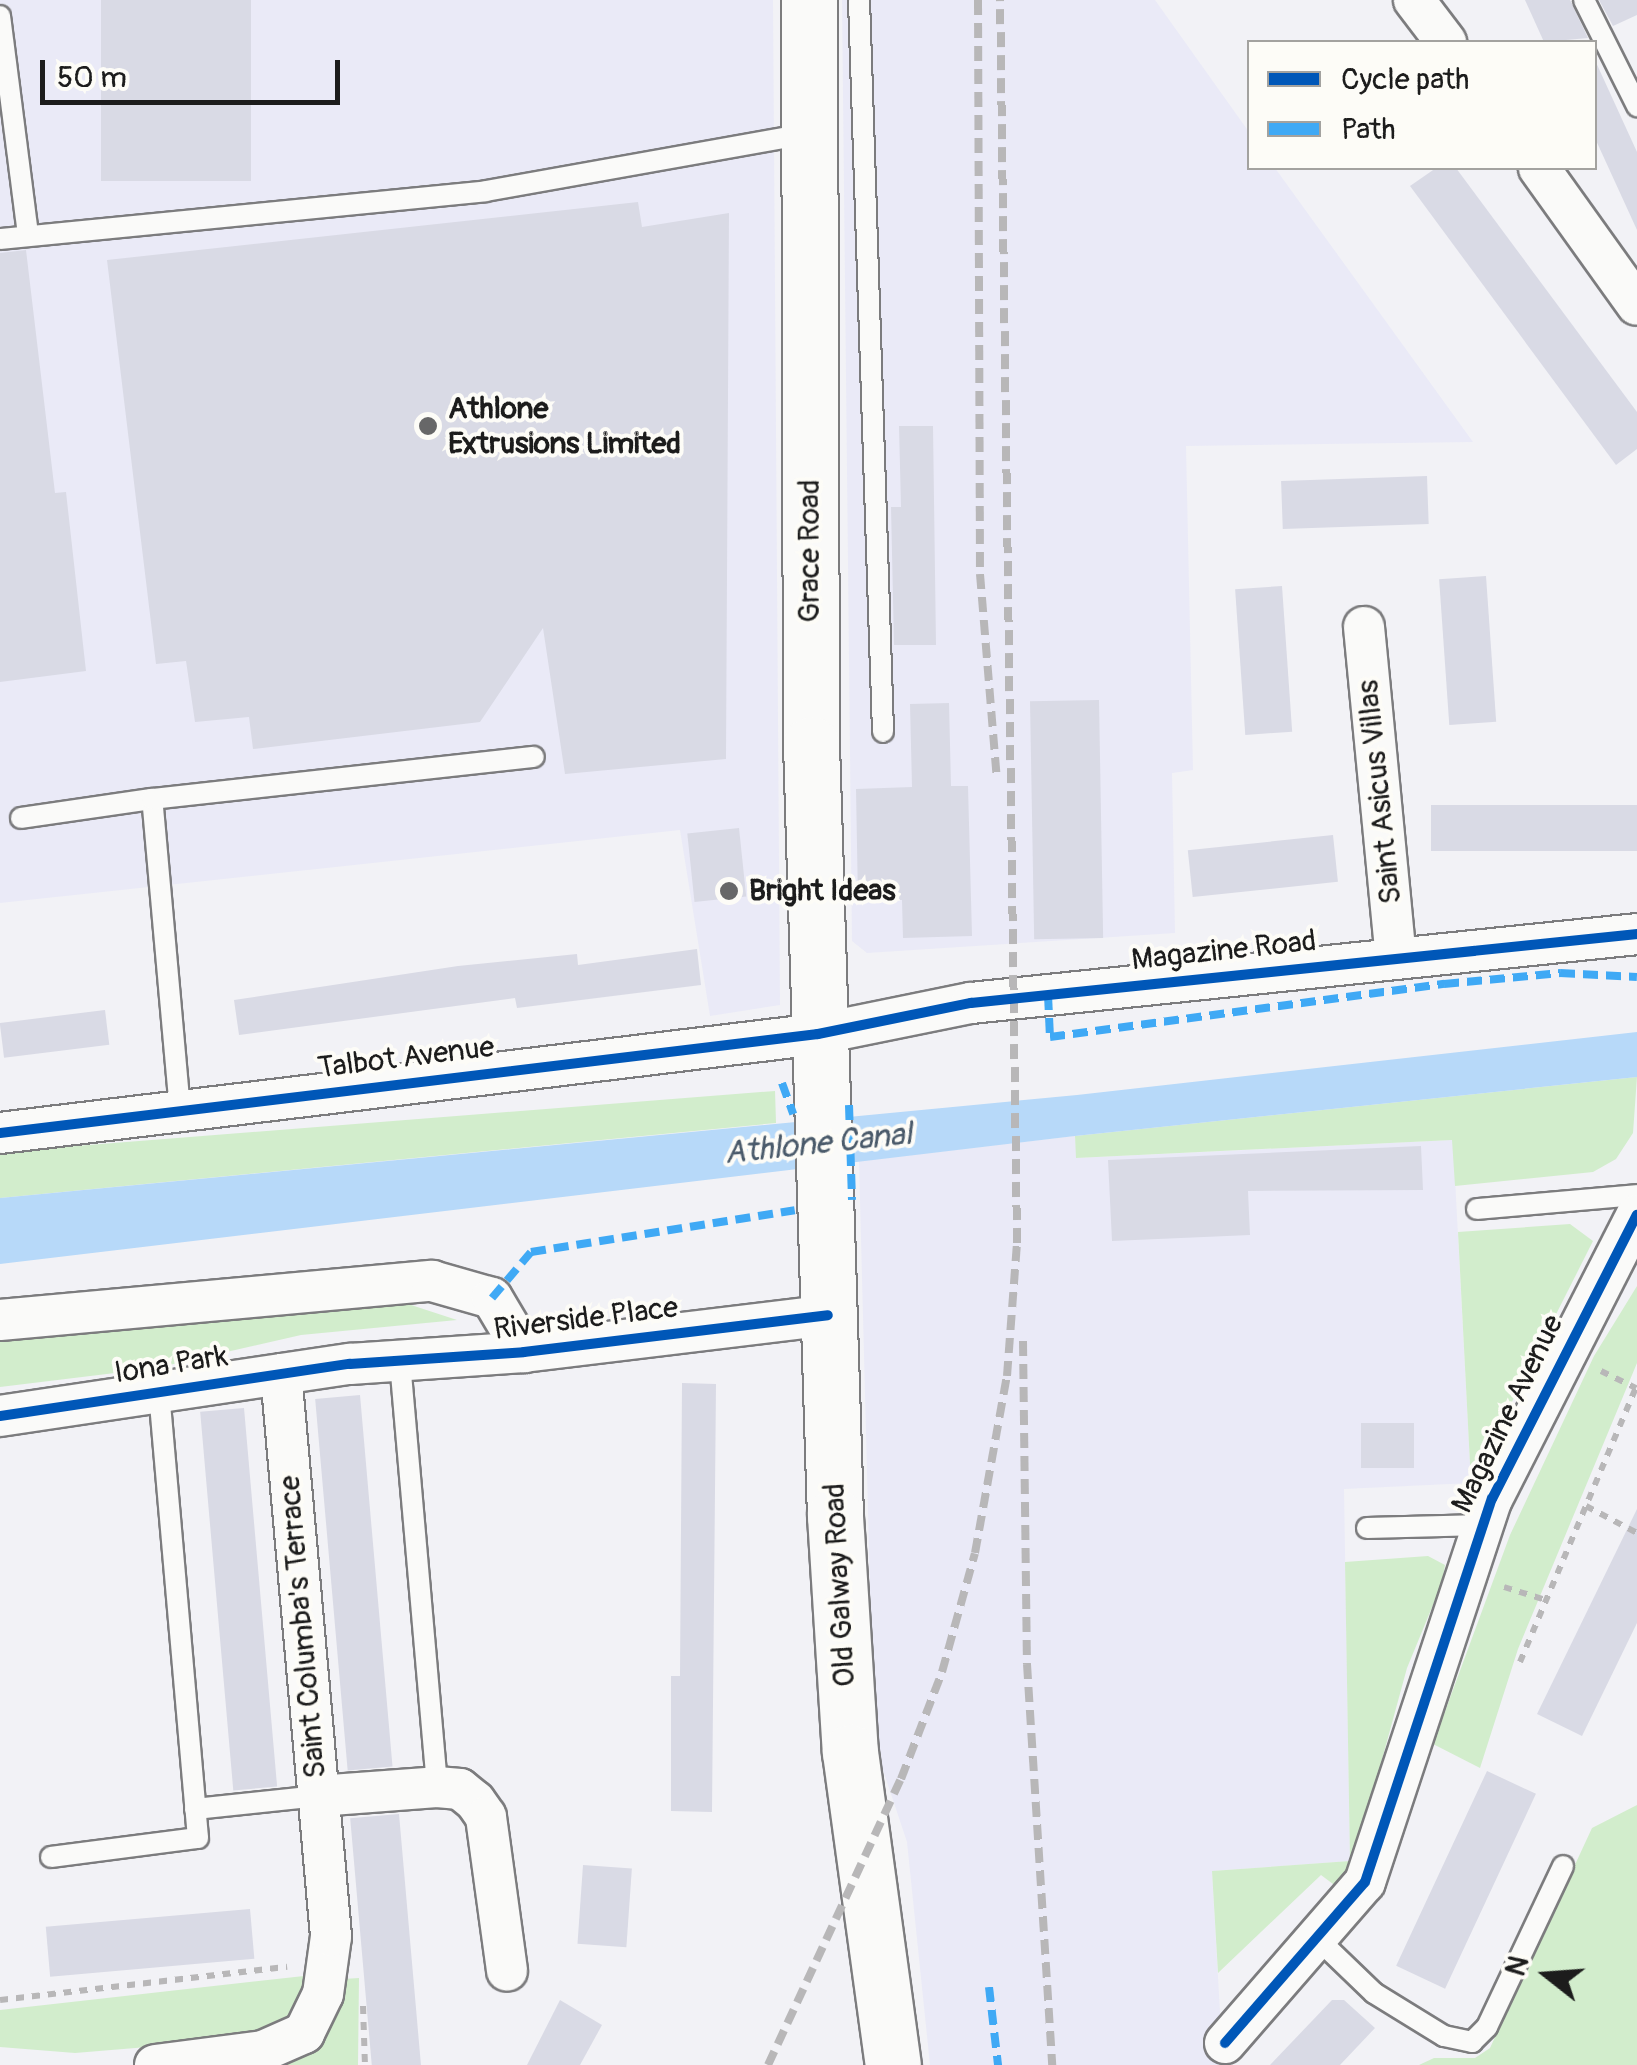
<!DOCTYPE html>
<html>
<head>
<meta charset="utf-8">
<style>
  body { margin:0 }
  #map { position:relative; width:1637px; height:2065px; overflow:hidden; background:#f2f2f6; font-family:Pangolin,sans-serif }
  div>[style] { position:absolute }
  .built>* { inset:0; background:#eaeaf7 }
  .green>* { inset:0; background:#d2edcc }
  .water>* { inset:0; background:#b7d9f9 }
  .building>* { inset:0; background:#d9dae5; transform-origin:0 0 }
  .path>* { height:6px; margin-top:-3px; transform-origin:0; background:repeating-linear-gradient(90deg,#b8b7b8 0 8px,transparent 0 16px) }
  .roads { filter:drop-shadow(2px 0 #7c7c7e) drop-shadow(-2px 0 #7c7c7e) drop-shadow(0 2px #7c7c7e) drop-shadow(0 -2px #7c7c7e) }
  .service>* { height:20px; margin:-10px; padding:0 10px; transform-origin:10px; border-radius:10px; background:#fafaf9 }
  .minor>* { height:40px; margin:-20px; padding:0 20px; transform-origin:20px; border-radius:20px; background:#fafaf9 }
  .secondary>* { height:55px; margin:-27.5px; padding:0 27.5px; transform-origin:27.5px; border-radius:27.5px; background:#fafaf9 }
  .rail>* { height:8px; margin-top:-4px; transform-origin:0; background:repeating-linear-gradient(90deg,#b8b7b8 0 15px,transparent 0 23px) }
  .quiet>* { height:8px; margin-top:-4px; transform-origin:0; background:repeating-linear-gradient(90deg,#3fa9f5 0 15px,transparent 0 23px) }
  .cycleway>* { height:10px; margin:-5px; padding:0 5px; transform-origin:5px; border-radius:5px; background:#0057b8 }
  .dots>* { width:28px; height:28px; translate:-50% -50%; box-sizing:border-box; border:5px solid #fdfcf7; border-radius:50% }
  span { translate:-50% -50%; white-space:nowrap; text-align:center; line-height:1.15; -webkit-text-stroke:8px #fdfcf7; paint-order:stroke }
  .poi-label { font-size:30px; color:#1c1c1c; font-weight:700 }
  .left { translate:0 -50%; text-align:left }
  .street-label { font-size:30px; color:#1c1c1c }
  .water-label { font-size:32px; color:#4a5a6a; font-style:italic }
  .legend { position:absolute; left:1247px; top:40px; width:350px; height:130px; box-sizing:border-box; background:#fdfcf7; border:2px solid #a3a29f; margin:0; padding:12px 18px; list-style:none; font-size:30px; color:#1c1c1c }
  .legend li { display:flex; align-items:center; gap:20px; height:50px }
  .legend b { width:50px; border:2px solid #a3a29f }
  .north { position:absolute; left:1497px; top:1925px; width:100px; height:100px; -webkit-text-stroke:8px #fdfcf7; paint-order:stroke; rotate:287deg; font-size:28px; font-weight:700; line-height:40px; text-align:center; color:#1c1c1c }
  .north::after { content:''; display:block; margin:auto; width:35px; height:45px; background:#1c1c1c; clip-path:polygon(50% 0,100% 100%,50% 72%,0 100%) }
  .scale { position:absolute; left:40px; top:60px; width:300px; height:45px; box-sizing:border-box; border:5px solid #1c1c1c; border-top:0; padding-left:12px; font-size:30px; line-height:35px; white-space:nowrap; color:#1c1c1c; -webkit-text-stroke:8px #fdfcf7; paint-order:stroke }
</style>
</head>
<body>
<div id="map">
  <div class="built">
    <i style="clip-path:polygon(0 0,773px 0,780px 1005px,710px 1016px,680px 830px,0 903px)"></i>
    <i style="clip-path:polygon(842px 0,1155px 0,1249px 132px,1250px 168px,1275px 168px,1473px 442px,1186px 446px,1193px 770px,1172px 773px,1175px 933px,867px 953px,852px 941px)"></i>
    <i style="clip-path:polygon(1075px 1136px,1077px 1158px,1453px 1140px,1471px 1483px,1344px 1489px,1350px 1861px,1212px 1871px,1223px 2065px,930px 2065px,907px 1842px,874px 1743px,859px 1161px)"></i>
  </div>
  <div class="green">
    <i style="clip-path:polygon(1637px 1077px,1633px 1133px,1616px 1159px,1593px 1172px,1455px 1186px,1452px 1140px,1076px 1158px,1075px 1136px)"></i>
    <i style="clip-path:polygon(775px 1091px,776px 1123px,0 1198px,0 1152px)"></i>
    <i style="clip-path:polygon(1570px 1224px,1593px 1241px,1471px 1483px,1458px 1232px)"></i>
    <i style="clip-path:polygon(1637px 1286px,1637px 1363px,1518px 1649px,1480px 1768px,1433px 1744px,1510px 1535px,1594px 1356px)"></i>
    <i style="clip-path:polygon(405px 1303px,457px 1320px,301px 1335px,156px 1368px,0 1387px,0 1341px)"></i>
    <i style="clip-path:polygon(1428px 1556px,1445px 1565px,1442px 1583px,1407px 1668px,1360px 1840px,1341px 1890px,1321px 1875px,1218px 1973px,1212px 1871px,1350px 1861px,1345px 1562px)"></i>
    <i style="clip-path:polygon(1637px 1805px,1637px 2065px,1419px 2065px,1434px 2058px,1475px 2058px,1490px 2048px,1592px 1828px)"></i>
    <i style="clip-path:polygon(313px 1975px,300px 2011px,267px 2037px,75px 2053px,0 2047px,0 2010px)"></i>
    <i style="clip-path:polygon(359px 1978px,358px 2065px,284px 2065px,311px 2054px,336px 2015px,343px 1979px)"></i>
  </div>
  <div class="water">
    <i style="clip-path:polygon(1637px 1032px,1637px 1077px,1075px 1136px,0 1264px,0 1198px,1077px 1095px)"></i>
  </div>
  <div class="building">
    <i style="left:101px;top:0;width:150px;height:181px"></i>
    <i style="clip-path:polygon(1525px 0,1570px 0,1588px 38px,1544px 42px)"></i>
    <i style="clip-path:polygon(1599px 0,1637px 0,1637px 15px,1613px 26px)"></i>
    <i style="clip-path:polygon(1594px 58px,1637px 152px,1637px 230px,1594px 136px)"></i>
    <i style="clip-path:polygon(1436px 168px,1456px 168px,1637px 412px,1637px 449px,1616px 465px,1410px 186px)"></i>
    <i style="clip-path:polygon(638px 202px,642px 227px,729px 213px,726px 759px,565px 774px,543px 628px,480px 722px,253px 749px,249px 717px,195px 722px,186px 661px,156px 664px,107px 260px)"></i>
    <i style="clip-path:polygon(26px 250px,55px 493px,66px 492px,86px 671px,0 682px,0 253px)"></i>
    <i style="clip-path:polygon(899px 426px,933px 426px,936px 645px,894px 645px,891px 507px,901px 507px)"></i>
    <i style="left:1427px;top:476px;width:48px;height:146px;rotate:88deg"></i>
    <i style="left:1486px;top:576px;width:146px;height:47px;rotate:86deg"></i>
    <i style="left:1282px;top:586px;width:146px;height:47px;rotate:86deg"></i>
    <i style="left:1099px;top:700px;width:238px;height:69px;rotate:89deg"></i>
    <i style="clip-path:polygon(949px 703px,951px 786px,968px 786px,972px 936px,903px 938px,902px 900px,858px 901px,856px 789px,912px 787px,910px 704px)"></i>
    <i style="left:1637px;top:805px;width:46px;height:206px;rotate:90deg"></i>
    <i style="left:739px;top:828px;width:69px;height:52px;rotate:84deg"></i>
    <i style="left:1333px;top:835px;width:47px;height:146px;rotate:84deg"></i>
    <i style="clip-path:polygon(697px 949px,701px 985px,517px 1008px,515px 998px,239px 1035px,234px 1000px,458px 966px,577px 954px,578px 965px)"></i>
    <i style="left:105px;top:1010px;width:35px;height:106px;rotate:83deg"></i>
    <i style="clip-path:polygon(1421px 1146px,1423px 1190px,1248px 1191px,1250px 1235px,1112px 1241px,1108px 1160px)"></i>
    <i style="clip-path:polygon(682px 1383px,716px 1384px,712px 1812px,671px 1811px,671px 1676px,680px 1676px)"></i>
    <i style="left:360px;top:1395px;width:373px;height:45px;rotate:85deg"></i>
    <i style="left:244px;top:1408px;width:380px;height:44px;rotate:85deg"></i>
    <i style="left:1361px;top:1423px;width:53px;height:45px"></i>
    <i style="clip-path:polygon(1637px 1509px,1637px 1623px,1582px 1736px,1537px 1714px)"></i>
    <i style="left:1487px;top:1771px;width:54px;height:215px;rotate:25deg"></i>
    <i style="left:399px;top:1814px;width:252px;height:49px;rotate:85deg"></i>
    <i style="left:583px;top:1865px;width:49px;height:79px;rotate:4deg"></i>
    <i style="left:250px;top:1909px;width:50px;height:205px;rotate:85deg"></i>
    <i style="clip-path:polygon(560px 2000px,602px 2025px,580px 2065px,527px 2065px)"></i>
    <i style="clip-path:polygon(1332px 2000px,1344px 2000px,1375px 2028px,1340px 2065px,1270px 2065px)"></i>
  </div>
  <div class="path">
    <i style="left:1601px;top:1371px;width:39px;rotate:26deg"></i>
    <i style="left:1586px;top:1506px;width:58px;rotate:27.9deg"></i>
    <i style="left:1504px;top:1587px;width:44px;rotate:17.2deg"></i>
    <i style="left:1520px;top:1662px;width:301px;rotate:-67.1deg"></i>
    <i style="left:0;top:2000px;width:289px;rotate:-6.6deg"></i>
    <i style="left:363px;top:2006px;width:59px;rotate:88.1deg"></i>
  </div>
  <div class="roads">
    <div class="service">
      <i style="left:859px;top:0;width:732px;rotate:88.12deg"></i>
      <i style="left:1584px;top:0;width:119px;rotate:63.4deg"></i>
      <i style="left:0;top:16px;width:221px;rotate:82.7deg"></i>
      <i style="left:0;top:239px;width:488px;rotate:-5.6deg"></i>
      <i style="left:486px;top:191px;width:324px;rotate:-10.1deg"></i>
      <i style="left:21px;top:818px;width:132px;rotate:-8.3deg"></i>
      <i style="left:180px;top:1110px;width:312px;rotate:-95.1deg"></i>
      <i style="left:152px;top:799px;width:384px;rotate:-6.3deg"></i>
      <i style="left:1477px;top:1209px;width:161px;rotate:-5deg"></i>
      <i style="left:400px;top:1362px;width:427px;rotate:85deg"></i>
      <i style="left:1367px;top:1528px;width:115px;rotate:-1.5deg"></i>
      <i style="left:195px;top:1809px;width:124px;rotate:-6deg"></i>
      <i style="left:51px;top:1857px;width:148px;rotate:-7.4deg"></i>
      <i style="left:198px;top:1838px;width:447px;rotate:-95deg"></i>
      <i style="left:1320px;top:1941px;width:75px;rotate:43.9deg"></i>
      <i style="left:1374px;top:1993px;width:82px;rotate:31.6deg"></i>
      <i style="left:1444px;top:2036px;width:29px;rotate:12deg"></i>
      <i style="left:1472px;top:2042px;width:21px;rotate:-45deg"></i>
      <i style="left:1487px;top:2027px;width:178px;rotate:-64.7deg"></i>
    </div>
    <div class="minor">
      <i style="left:1414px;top:0;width:53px;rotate:52.7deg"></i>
      <i style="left:1539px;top:168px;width:168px;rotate:54.4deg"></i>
      <i style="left:1364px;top:627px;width:333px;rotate:84.5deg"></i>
      <i style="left:0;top:1133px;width:824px;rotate:-6.9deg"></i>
      <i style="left:818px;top:1034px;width:156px;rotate:-11.5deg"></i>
      <i style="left:971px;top:1003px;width:670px;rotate:-5.91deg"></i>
      <i style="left:0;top:1320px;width:434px;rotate:-5.2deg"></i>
      <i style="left:432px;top:1281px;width:62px;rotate:15.8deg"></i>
      <i style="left:492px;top:1298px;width:63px;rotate:59.3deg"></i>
      <i style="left:0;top:1416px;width:354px;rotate:-8.5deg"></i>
      <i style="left:350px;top:1364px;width:174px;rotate:-3.9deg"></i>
      <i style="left:524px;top:1352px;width:306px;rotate:-6.9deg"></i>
      <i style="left:318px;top:1796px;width:119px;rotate:-4.3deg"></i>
      <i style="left:437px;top:1787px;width:23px;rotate:5deg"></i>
      <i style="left:460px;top:1789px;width:19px;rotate:39deg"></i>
      <i style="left:475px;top:1801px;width:19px;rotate:55deg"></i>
      <i style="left:486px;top:1817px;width:155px;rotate:82.2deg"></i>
      <i style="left:1225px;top:2043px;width:213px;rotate:-49deg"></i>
      <i style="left:1365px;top:1882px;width:404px;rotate:-71.7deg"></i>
      <i style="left:1492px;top:1499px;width:319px;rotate:-63deg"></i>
      <i style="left:155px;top:2065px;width:109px;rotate:-7.4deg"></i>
      <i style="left:263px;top:2051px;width:45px;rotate:-23.7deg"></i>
      <i style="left:304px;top:2033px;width:43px;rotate:-64deg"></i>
      <i style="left:323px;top:1994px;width:59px;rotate:-82.1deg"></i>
      <i style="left:331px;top:1936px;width:564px;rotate:-95.08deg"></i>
    </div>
    <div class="secondary">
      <i style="left:809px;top:0;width:744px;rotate:89.85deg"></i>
      <i style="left:811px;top:744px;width:772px;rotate:88.22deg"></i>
      <i style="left:835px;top:1516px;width:236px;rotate:86.4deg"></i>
      <i style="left:850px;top:1752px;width:316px;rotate:82.2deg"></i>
    </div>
  </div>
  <div class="rail">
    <i style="left:978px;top:0;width:574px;rotate:89.8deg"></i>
    <i style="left:980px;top:574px;width:206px;rotate:85.3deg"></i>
    <i style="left:1023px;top:1341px;width:323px;rotate:89.3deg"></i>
    <i style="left:1027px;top:1664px;width:402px;rotate:86.4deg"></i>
    <i style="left:768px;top:2065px;width:315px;rotate:-65.1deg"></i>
    <i style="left:901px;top:1779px;width:115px;rotate:-69deg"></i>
    <i style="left:942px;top:1672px;width:123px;rotate:-74.5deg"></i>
    <i style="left:975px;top:1553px;width:180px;rotate:-79.8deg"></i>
    <i style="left:1007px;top:1376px;width:133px;rotate:-85.7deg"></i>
    <i style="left:1017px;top:1243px;width:1243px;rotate:-90.78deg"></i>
  </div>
  <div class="quiet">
    <i style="left:1048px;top:995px;width:42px;rotate:87.3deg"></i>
    <i style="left:1050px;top:1037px;width:398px;rotate:-7.7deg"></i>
    <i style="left:1444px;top:984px;width:117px;rotate:-5.4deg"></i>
    <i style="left:1560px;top:973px;width:77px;rotate:3deg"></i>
    <i style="left:782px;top:1083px;width:33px;rotate:70deg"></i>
    <i style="left:849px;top:1105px;width:95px;rotate:88.2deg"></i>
    <i style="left:492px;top:1298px;width:60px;rotate:-49.7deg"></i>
    <i style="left:531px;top:1252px;width:267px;rotate:-9deg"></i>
    <i style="left:989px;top:1987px;width:79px;rotate:83.4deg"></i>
  </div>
  <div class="cycleway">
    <i style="left:0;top:1133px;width:824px;rotate:-6.9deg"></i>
    <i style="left:818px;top:1034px;width:156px;rotate:-11.5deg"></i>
    <i style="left:971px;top:1003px;width:670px;rotate:-5.91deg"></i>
    <i style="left:0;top:1416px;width:354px;rotate:-8.5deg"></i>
    <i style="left:350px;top:1364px;width:174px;rotate:-3.9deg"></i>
    <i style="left:524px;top:1352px;width:306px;rotate:-6.9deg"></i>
    <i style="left:1225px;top:2043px;width:213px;rotate:-49deg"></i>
    <i style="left:1365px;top:1882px;width:404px;rotate:-71.7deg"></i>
    <i style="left:1492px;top:1499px;width:319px;rotate:-63deg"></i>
  </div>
  <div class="dots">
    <i style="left:428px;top:426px;background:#676768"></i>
    <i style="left:729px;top:891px;background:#676768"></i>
  </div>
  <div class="poi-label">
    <span class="left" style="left:448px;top:426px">Athlone<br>Extrusions Limited</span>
    <span class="left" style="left:749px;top:891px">Bright Ideas</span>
  </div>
  <div class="street-label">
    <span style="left:810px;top:551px;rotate:-90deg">Grace Road</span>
    <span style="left:1380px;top:792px;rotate:-96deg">Saint Asicus Villas</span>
    <span style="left:1224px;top:951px;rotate:-6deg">Magazine Road</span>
    <span style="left:406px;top:1058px;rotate:-7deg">Talbot Avenue</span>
    <span style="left:586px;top:1319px;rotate:-7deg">Riverside Place</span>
    <span style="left:171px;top:1365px;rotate:-9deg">Iona Park</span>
    <span style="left:1508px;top:1414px;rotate:-64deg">Magazine Avenue</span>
    <span style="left:840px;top:1585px;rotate:-93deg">Old Galway Road</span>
    <span style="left:303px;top:1627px;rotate:-95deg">Saint Columba's Terrace</span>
  </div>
  <div class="water-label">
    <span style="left:818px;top:1144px;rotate:-6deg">Athlone Canal</span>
  </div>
  <ul class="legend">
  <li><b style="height:12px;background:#0057b8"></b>Cycle path</li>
  <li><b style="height:12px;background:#3fa9f5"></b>Path</li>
  </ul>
  <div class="north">N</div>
  <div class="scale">50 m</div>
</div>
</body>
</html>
